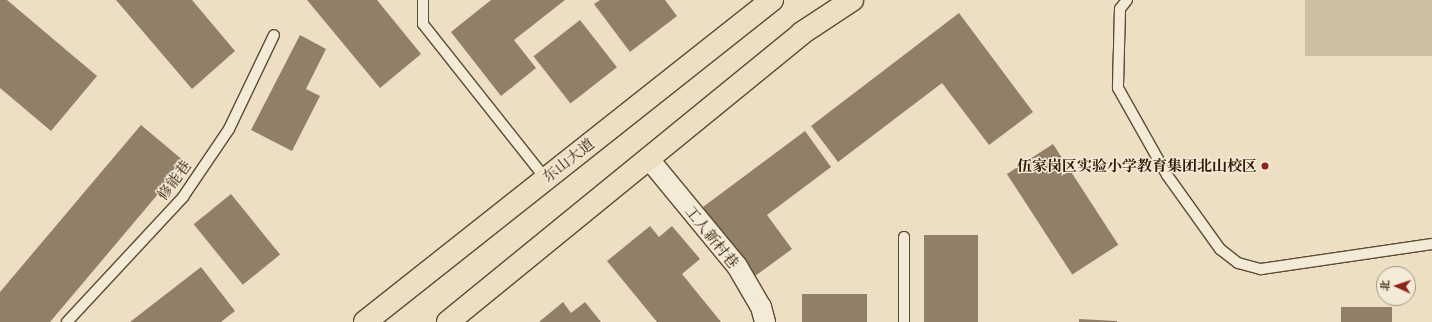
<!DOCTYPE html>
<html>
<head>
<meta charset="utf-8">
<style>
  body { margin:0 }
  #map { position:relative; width:1432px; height:322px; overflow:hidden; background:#ecdfc3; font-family:"Gentium Book Plus","Noto Serif SC",serif }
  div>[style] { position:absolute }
  .green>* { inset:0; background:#ccbea2; transform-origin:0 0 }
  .building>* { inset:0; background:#918067; transform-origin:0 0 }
  .roads { filter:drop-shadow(1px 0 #5e4b33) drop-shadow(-1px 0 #5e4b33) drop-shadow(0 1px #5e4b33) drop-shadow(0 -1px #5e4b33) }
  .lane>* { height:10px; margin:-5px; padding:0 5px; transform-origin:5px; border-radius:5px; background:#f3ead8 }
  .street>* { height:20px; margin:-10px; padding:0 10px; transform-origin:10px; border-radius:10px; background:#f3ead8 }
  .primary>* { height:22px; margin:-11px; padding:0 11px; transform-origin:11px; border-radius:11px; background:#ecdfc3 }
  .dots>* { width:11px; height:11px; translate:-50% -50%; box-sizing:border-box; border:2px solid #f3ead8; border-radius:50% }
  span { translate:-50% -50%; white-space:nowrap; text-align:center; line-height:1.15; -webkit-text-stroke:3px #f3ead8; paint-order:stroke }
  .street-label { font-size:15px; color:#2e1a03 }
  .poi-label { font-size:15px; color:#2e1a03; font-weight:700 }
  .right { translate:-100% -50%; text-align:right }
  .north { position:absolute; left:1376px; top:266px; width:40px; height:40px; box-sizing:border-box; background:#f3ead8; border:1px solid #a49783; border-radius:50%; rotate:273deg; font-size:11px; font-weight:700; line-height:16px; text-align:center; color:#2e1a03 }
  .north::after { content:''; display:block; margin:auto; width:14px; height:18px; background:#8f2418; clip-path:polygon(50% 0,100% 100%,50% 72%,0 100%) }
</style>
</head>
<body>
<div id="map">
  <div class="green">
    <i style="left:1305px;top:0;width:127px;height:56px"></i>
  </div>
  <div class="building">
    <i style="clip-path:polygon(0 0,7px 0,97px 76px,51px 131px,0 88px)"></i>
    <i style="clip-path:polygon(116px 0,192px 0,235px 51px,192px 89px)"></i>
    <i style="clip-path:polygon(307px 0,377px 0,421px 54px,380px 88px)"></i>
    <i style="clip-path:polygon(491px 0,565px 0,514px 40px,536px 68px,501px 96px,451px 32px)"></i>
    <i style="clip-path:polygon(600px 0,665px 0,677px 16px,630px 52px,594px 4px)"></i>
    <i style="clip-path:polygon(959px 13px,1033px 112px,989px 145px,942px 83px,838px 162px,811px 126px)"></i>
    <i style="left:580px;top:20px;width:60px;height:59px;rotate:52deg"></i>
    <i style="clip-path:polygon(300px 35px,326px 49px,306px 89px,320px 96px,292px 151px,251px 130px)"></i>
    <i style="clip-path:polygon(141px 125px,185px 162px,50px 322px,0 322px,0 292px)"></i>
    <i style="clip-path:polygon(805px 131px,831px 167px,767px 215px,792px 249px,755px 276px,703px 207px)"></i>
    <i style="left:1053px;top:144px;width:120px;height:55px;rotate:57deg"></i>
    <i style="left:231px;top:194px;width:78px;height:48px;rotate:51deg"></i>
    <i style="clip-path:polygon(650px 226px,659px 237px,672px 226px,700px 259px,682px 274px,721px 322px,657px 322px,607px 261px)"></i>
    <i style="left:924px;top:235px;width:54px;height:87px"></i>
    <i style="clip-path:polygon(201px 267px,235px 311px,221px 322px,130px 322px)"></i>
    <i style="left:867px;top:294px;width:28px;height:65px;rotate:90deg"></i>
    <i style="clip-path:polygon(563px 302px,571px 313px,585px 302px,601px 322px,539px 322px)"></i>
    <i style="left:1341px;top:307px;width:51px;height:15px"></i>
    <i style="clip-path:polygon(1079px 319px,1117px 321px,1117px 322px,1079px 322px)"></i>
  </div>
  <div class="roads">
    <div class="lane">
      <i style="left:423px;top:0;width:24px;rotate:90deg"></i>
      <i style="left:423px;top:24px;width:196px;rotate:51.6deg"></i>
      <i style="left:1127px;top:0;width:11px;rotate:128deg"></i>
      <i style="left:1120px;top:9px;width:79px;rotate:91.5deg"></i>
      <i style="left:1118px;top:88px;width:100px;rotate:60.6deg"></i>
      <i style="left:1167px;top:175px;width:91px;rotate:54.4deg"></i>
      <i style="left:1220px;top:249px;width:23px;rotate:38deg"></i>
      <i style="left:1238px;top:263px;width:24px;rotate:15deg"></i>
      <i style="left:1261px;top:269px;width:173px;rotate:-8.3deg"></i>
      <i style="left:904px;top:237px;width:85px;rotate:90deg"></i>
      <i style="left:67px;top:322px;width:171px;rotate:-47.1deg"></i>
      <i style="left:183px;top:197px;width:82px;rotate:-55.9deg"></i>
      <i style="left:229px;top:129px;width:104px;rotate:-64.4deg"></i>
    </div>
    <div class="street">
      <i style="left:648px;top:158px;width:140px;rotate:50.5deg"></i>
      <i style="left:737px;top:266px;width:48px;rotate:59.7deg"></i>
      <i style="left:761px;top:307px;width:16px;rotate:75deg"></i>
    </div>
    <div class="primary">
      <i style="left:365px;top:322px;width:519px;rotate:-38.35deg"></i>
      <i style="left:448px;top:322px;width:457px;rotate:-39.2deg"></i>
      <i style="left:802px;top:33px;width:60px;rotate:-33.4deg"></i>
    </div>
  </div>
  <div class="dots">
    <i style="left:1265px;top:166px;background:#8f2418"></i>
  </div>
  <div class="street-label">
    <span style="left:568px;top:160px;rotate:-38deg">东山大道</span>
    <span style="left:174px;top:180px;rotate:-53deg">修能巷</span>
    <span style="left:712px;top:237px;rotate:51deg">工人新村巷</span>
  </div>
  <div class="poi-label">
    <span class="right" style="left:1257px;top:166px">伍家岗区实验小学教育集团北山校区</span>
  </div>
  <div class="north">北</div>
</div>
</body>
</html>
